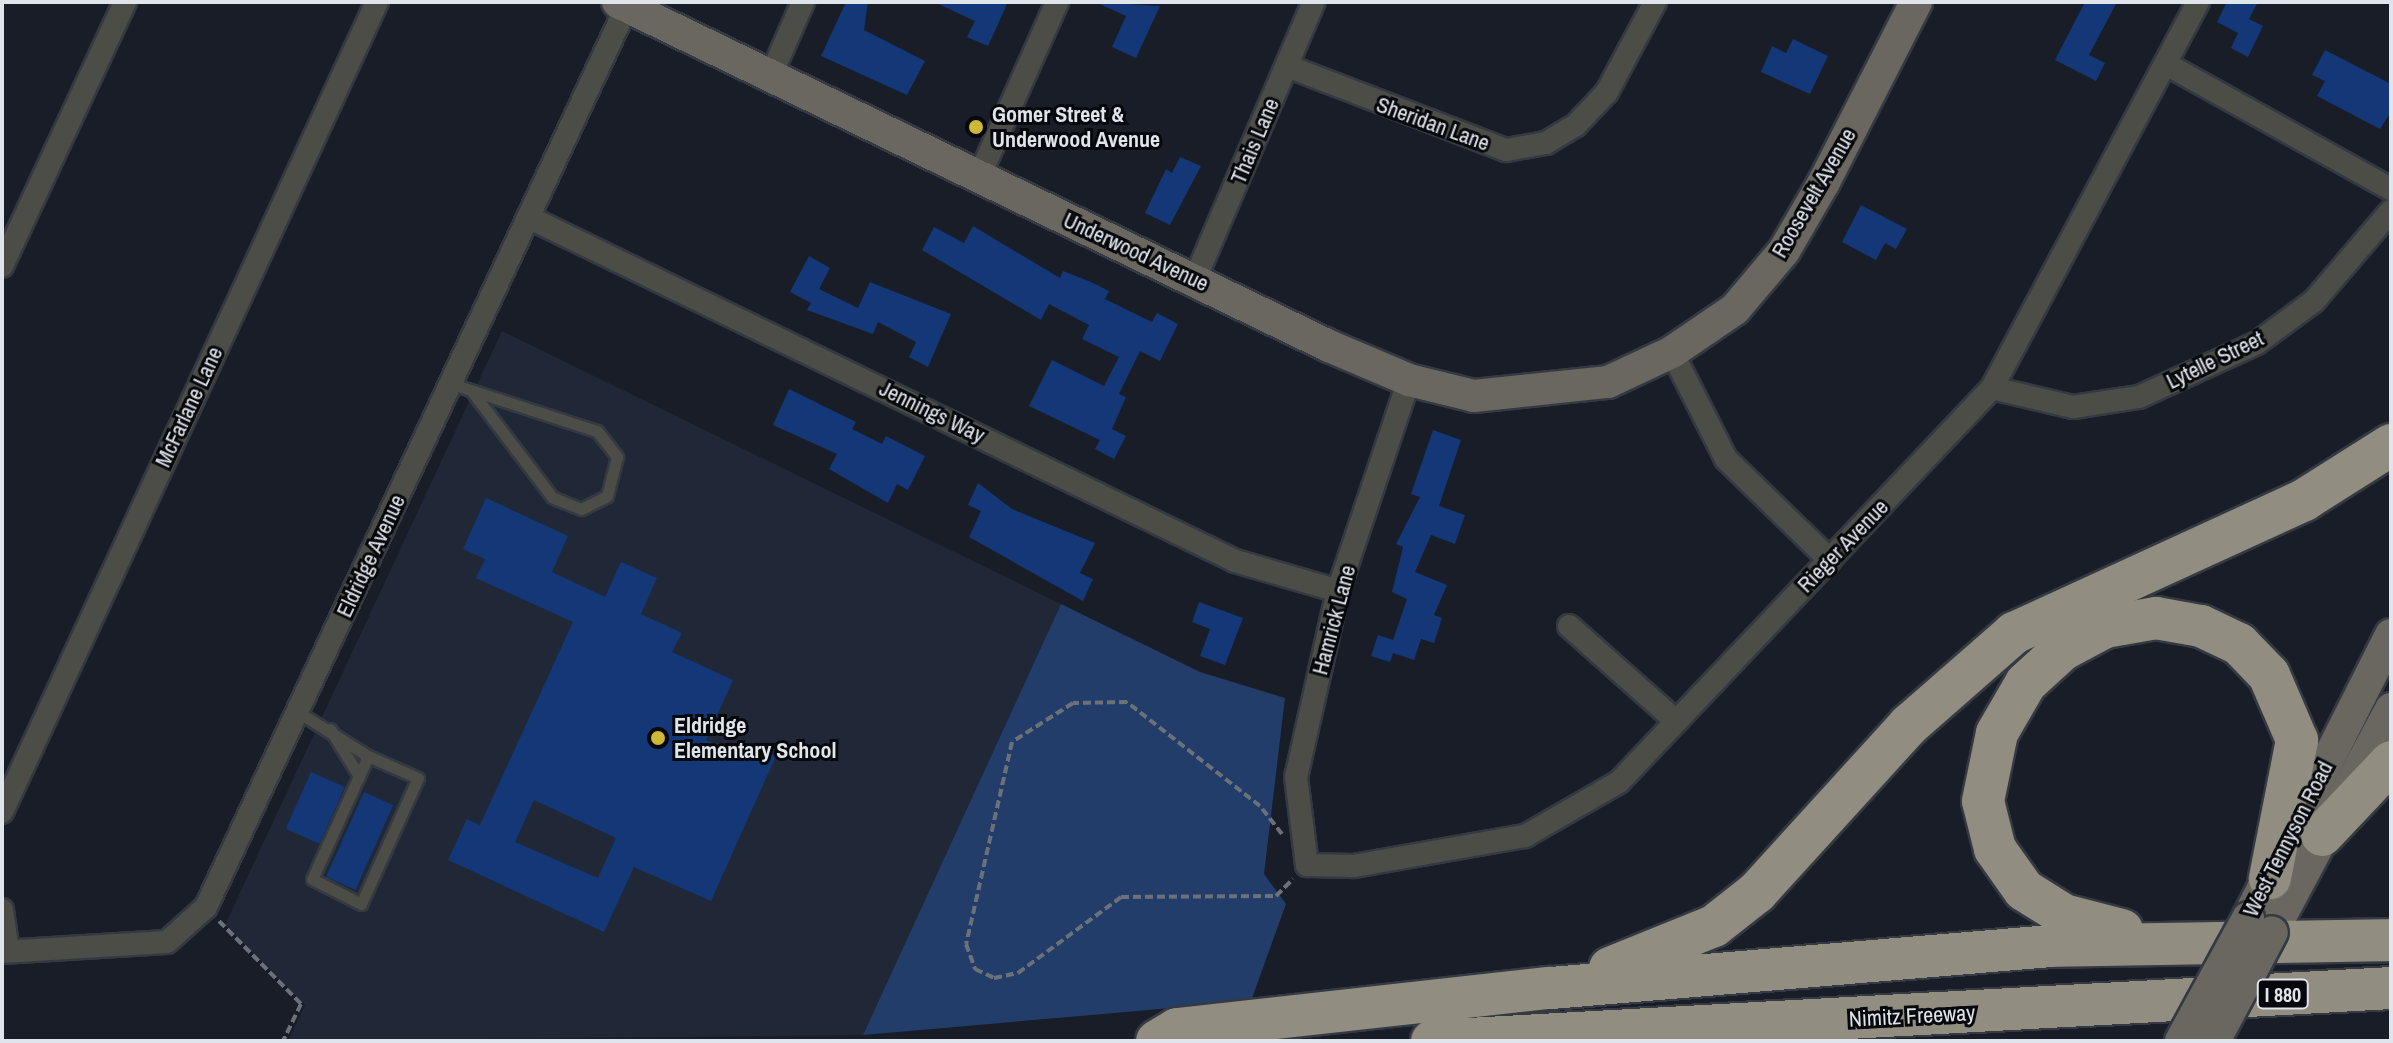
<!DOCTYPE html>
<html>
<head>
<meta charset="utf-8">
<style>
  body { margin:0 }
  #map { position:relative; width:2393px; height:1043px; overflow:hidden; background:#181d27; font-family:"Archivo Narrow",sans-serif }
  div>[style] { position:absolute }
  .built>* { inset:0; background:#202837 }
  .green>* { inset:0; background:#233d6a }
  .building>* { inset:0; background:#143777; transform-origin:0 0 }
  .path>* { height:4px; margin-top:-2px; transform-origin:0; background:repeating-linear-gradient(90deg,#6c7079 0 8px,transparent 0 12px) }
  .roads { filter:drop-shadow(2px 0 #343942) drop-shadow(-2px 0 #343942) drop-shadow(0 2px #343942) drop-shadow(0 -2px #343942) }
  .lane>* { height:11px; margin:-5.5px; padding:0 5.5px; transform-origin:5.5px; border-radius:5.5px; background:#4d4d47 }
  .street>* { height:22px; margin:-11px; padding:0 11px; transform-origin:11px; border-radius:11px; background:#4d4d47 }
  .secondary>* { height:32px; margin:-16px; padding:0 16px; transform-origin:16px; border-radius:16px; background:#69675f }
  .highway>* { height:42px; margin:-21px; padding:0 21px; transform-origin:21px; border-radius:21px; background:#918e81 }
  .bridges { filter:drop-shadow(2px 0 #343942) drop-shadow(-2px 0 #343942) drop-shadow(0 2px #343942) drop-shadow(0 -2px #343942) }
  .secondary-bridge>* { height:32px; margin:-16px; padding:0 16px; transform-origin:16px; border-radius:16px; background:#69675f }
  .dots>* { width:22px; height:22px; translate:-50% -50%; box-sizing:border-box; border:4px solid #06080b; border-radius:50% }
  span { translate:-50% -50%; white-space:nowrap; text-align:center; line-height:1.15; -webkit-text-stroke:6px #06080b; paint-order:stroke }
  .shield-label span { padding:2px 6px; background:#06080b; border:2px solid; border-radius:6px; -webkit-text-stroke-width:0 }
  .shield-label { font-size:20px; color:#e0e4eb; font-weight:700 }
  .poi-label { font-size:22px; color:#e0e4eb; font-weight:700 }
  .left { translate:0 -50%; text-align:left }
  .street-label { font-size:22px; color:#e0e4eb }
  .frame { position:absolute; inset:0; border:4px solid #e0e4eb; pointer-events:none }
</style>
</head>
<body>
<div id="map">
  <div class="built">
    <i style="clip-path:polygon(502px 331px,1061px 604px,863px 1035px,288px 1041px,305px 1005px,225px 925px)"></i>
  </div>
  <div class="green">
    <i style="clip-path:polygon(1061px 604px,1200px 672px,1285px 698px,1264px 874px,1286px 904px,1251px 1001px,863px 1035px)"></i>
  </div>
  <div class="building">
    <i style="clip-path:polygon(846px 2px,868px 2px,864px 30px,925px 61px,907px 95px,821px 56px)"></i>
    <i style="clip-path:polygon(934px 2px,1008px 2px,988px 46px,967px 37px,975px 21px)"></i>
    <i style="clip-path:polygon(1095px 2px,1160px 6px,1136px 58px,1112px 47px,1126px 16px)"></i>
    <i style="clip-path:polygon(2085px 2px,2117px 2px,2089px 55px,2105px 63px,2096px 81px,2055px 60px)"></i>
    <i style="clip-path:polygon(2227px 2px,2258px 2px,2249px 19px,2263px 26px,2248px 57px,2231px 48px,2238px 33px,2217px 22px)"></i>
    <i style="clip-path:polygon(1793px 39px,1828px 56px,1810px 94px,1761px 72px,1772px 46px,1786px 53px)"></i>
    <i style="clip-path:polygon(2325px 50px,2391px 84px,2391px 112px,2380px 129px,2317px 96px,2325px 81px,2312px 75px)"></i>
    <i style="clip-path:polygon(1180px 157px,1201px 166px,1170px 225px,1145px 213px,1166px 169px,1172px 173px)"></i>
    <i style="clip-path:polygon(1861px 205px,1907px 229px,1896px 249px,1885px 243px,1876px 260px,1842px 242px)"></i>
    <i style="clip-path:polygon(973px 226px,1060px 278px,1063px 271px,1091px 282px,1109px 291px,1105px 299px,1152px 322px,1157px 313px,1178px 324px,1160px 361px,1140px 351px,1119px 394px,1126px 397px,1112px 429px,1126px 436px,1114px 459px,1095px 449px,1100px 440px,1029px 406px,1052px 360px,1104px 386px,1119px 357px,1082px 339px,1089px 325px,1049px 304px,1041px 320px,922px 250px,934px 227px,964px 243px)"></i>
    <i style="clip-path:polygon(809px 256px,830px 268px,819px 289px,858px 308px,870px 282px,951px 314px,928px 367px,909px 357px,916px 342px,878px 322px,873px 334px,807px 310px,811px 303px,790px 292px)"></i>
    <i style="clip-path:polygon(789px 389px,856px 422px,852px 429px,882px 444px,886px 436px,925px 456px,908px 490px,897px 484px,888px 503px,829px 469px,837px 454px,773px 425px)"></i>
    <i style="clip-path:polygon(1433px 430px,1461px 440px,1439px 506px,1465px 515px,1455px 544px,1431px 535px,1415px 572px,1447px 585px,1434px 615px,1442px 618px,1434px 643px,1421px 639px,1414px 660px,1393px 653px,1390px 662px,1371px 656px,1378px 635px,1393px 640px,1407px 599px,1392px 592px,1403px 547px,1396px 544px,1420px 497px,1411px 494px)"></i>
    <i style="clip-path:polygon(978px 483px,1012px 509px,1095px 543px,1080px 573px,1093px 579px,1083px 601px,969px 537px,981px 511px,968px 505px)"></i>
    <i style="clip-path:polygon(evenodd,486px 498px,568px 536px,552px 572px,605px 597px,621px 562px,657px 578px,641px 614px,682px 633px,672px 652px,733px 680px,706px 740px,735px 753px,741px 740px,776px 756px,711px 901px,634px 867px,604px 932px,448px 860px,467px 819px,480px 825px,573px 622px,476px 578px,485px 559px,463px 549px,486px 498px,534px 800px,616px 838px,598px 878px,515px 842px,534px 800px)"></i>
    <i style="clip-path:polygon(1199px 602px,1243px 618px,1225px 665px,1200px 656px,1210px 629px,1192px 622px)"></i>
    <i style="left:311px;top:772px;width:37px;height:62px;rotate:24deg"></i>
    <i style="left:364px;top:792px;width:32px;height:93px;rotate:24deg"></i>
  </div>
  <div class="path">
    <i style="left:1282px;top:834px;width:36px;rotate:-128deg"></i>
    <i style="left:1260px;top:806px;width:169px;rotate:-142deg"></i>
    <i style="left:1127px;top:702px;width:54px;rotate:178.9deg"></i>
    <i style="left:1073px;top:703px;width:72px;rotate:147.4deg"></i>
    <i style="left:1012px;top:742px;width:207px;rotate:102.8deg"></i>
    <i style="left:966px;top:944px;width:27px;rotate:70deg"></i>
    <i style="left:975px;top:969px;width:21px;rotate:25deg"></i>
    <i style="left:994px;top:978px;width:25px;rotate:-12deg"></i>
    <i style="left:1018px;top:973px;width:128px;rotate:-36.4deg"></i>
    <i style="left:1121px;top:897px;width:155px;rotate:-0.4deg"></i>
    <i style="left:1276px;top:896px;width:24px;rotate:-45deg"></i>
    <i style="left:219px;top:921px;width:117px;rotate:45.3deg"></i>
    <i style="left:301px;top:1004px;width:41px;rotate:115.9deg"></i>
  </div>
  <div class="roads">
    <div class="lane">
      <i style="left:452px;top:384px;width:152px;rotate:18deg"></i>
      <i style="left:597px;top:431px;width:33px;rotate:52deg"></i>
      <i style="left:617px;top:457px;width:40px;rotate:104.4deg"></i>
      <i style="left:607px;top:496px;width:29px;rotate:153deg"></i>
      <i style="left:581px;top:509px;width:31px;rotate:-158deg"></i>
      <i style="left:552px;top:497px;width:131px;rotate:-127.2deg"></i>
      <i style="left:298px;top:712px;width:83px;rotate:32.2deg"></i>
      <i style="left:330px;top:729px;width:55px;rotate:58.3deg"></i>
      <i style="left:359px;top:776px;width:113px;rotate:114.5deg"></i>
      <i style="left:312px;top:879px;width:55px;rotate:27deg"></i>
      <i style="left:361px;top:904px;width:138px;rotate:-65.7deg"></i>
      <i style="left:418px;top:778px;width:55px;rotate:-156.3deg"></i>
      <i style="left:368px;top:756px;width:22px;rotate:114deg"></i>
    </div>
    <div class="street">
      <i style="left:2166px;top:64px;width:257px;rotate:29.1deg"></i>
      <i style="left:1287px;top:66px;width:235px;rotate:21deg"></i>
      <i style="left:1506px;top:150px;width:41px;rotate:-9.9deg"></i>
      <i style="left:1546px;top:143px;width:35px;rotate:-31deg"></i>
      <i style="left:1576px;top:125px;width:45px;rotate:-46.8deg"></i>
      <i style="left:1607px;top:92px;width:102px;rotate:-61.9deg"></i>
      <i style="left:771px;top:75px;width:80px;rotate:-66.3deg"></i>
      <i style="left:978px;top:179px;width:194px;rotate:-65.9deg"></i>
      <i style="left:530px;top:218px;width:784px;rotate:25.94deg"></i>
      <i style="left:1235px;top:561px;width:107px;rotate:16.2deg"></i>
      <i style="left:2px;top:266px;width:291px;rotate:-65deg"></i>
      <i style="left:1195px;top:279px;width:301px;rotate:-66.8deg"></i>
      <i style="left:1672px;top:352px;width:120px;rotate:63.2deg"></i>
      <i style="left:1726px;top:459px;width:145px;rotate:44.2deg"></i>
      <i style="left:1409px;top:380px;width:223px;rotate:108.6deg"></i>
      <i style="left:1338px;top:591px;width:191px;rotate:102.7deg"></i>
      <i style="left:1296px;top:777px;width:89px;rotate:82.9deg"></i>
      <i style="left:1307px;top:865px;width:47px;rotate:1.2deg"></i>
      <i style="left:1354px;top:866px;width:174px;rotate:-10deg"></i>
      <i style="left:1525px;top:836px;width:108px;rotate:-29.9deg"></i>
      <i style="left:1619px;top:782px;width:543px;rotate:-46.57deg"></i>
      <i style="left:1992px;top:388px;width:438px;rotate:-61.9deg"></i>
      <i style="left:1992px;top:388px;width:83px;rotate:13.2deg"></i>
      <i style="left:2073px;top:407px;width:67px;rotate:-8.6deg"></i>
      <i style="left:2139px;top:397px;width:130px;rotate:-24.6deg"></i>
      <i style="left:2257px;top:343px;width:71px;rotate:-36.4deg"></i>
      <i style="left:2314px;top:301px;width:118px;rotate:-49.5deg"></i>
      <i style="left:1569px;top:626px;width:143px;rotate:41.6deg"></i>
      <i style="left:2px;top:812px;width:893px;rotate:-65.16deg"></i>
      <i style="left:2px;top:910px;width:41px;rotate:81.7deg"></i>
      <i style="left:2px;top:952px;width:165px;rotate:-3.5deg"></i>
      <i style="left:167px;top:942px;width:52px;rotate:-41.9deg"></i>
      <i style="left:206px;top:907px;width:995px;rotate:-64.96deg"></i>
    </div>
    <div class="secondary">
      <i style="left:618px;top:2px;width:790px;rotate:25.82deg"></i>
      <i style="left:1329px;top:346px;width:87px;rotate:23deg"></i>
      <i style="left:1409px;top:380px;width:67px;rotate:13.8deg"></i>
      <i style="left:1474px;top:396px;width:135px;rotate:-6deg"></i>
      <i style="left:1608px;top:382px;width:71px;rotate:-25.1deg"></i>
      <i style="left:1672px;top:352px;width:76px;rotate:-34.3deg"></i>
      <i style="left:1735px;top:309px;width:76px;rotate:-49.8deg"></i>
      <i style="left:1784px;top:251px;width:80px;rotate:-59.9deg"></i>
      <i style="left:1824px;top:182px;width:202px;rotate:-62.9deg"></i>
      <i style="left:2248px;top:918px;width:317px;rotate:-63.2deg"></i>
      <i style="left:2272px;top:932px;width:253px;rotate:-61.9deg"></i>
    </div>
    <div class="highway">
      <i style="left:2322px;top:835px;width:100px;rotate:-46.6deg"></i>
      <i style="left:2122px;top:930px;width:60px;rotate:-165.5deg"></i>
      <i style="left:2064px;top:915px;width:47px;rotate:-148deg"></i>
      <i style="left:2024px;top:890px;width:50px;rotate:-125.3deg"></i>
      <i style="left:1995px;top:849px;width:49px;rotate:-104deg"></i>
      <i style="left:1983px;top:801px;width:69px;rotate:-78.4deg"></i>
      <i style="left:1997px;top:733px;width:58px;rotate:-59.9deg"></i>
      <i style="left:2026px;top:683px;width:49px;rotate:-42.5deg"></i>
      <i style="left:2062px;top:650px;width:49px;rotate:-28.1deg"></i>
      <i style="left:2105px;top:627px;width:52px;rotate:-10deg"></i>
      <i style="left:2156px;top:618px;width:46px;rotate:10.1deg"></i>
      <i style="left:2201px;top:626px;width:42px;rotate:25.3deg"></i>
      <i style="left:2239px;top:644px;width:43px;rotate:45.9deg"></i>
      <i style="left:2269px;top:675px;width:71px;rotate:66.7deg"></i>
      <i style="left:2297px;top:740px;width:141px;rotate:101.1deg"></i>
      <i style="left:1610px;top:968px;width:112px;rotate:-22deg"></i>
      <i style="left:1714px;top:926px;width:55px;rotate:-38.3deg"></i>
      <i style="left:1757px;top:892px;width:226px;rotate:-47.7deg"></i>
      <i style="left:1909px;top:725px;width:140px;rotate:-41.2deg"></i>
      <i style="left:2014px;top:633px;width:319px;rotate:-24.6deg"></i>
      <i style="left:2304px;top:500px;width:103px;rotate:-32.3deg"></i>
      <i style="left:1157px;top:1041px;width:23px;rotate:-31deg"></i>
      <i style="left:1177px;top:1029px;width:376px;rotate:-6.3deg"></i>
      <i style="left:1551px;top:988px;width:499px;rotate:-4.8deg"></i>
      <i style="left:2048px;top:946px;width:343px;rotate:-1deg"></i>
      <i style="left:1432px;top:1041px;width:960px;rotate:-3.16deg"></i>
    </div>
  </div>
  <div class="bridges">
    <div class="secondary-bridge">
      <i style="left:2181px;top:1041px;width:140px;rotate:-61.4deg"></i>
      <i style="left:2214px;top:1041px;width:123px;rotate:-62deg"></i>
    </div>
  </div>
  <div class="dots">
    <i style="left:976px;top:127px;background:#ceb837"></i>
    <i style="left:658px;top:738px;background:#ceb837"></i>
  </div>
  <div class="shield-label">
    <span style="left:2283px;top:994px">I 880</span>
  </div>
  <div class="poi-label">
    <span class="left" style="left:992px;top:127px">Gomer Street &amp;<br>Underwood Avenue</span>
    <span class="left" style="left:674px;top:738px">Eldridge<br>Elementary School</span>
  </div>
  <div class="street-label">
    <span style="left:1433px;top:124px;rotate:20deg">Sheridan Lane</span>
    <span style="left:1255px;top:141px;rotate:-67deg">Thais Lane</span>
    <span style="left:1814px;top:193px;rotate:-60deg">Roosevelt Avenue</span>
    <span style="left:1136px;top:252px;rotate:25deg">Underwood Avenue</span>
    <span style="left:2215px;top:360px;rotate:-26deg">Lytelle Street</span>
    <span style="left:189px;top:407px;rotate:-65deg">McFarlane Lane</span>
    <span style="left:932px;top:412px;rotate:26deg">Jennings Way</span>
    <span style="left:1843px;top:546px;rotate:-46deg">Rieger Avenue</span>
    <span style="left:371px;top:556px;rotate:-65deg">Eldridge Avenue</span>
    <span style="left:1334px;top:620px;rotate:-75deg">Hamrick Lane</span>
    <span style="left:2288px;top:839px;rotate:-63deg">West Tennyson Road</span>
    <span style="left:1912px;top:1016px;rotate:-3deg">Nimitz Freeway</span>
  </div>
  <div class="frame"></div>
</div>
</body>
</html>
